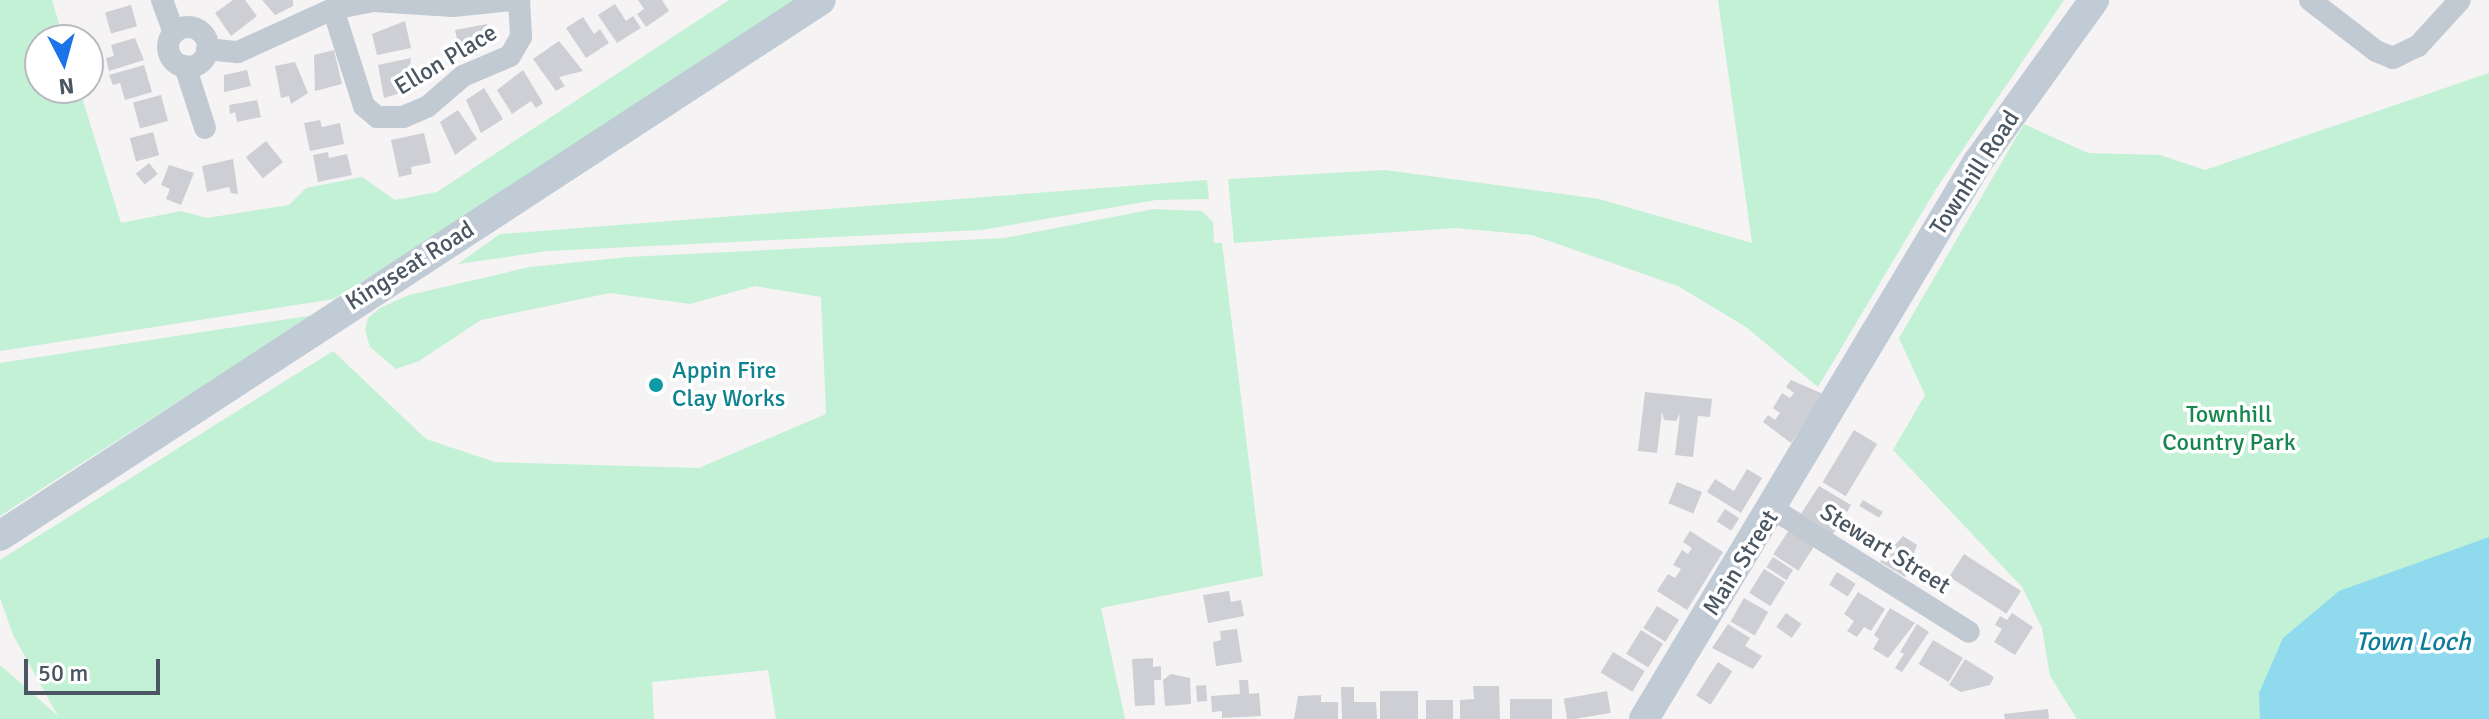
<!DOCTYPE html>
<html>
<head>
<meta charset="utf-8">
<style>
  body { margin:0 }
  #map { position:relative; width:2489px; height:719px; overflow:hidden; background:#f5f3f3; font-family:Signika,sans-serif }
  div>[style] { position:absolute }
  .green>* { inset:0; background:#c3f1d5 }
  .water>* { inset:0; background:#90daee }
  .building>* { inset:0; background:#cdcfd5; transform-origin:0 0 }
  .street>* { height:22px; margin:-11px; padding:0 11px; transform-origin:11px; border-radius:11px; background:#c1cad2 }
  .street>.ring { margin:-11px; padding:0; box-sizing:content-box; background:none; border:22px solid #c1cad2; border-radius:50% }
  .secondary>* { height:30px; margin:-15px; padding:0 15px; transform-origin:15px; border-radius:15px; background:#c1cbd6 }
  .dots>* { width:22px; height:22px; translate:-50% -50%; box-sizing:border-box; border:4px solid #fff; border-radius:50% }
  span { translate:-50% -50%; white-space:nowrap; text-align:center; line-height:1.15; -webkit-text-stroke:7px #fff; paint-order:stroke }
  .street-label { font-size:24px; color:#4a5661 }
  .culture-label { font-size:24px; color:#0d838f }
  .left { translate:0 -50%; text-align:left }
  .park-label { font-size:24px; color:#17864f }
  .water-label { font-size:26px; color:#0c7c9b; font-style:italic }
  .north { position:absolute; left:24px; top:24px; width:80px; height:80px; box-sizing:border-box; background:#fff; border:2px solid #b7bbc0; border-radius:50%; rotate:174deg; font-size:22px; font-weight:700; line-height:32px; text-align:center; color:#4a5661 }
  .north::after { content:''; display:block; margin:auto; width:28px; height:36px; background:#1a73e8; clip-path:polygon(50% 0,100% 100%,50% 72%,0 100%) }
  .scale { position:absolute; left:24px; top:659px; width:136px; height:36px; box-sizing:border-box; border:4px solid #4a5661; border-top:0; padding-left:10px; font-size:24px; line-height:28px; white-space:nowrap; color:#4a5661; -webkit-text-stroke:6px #fff; paint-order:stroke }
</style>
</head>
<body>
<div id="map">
  <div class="green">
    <i style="clip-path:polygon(0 0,52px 0,64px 40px,40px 40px,40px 88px,79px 88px,121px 223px,181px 211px,207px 218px,289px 205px,306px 188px,362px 177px,395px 200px,437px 192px,729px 0,805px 0,334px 299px,0 351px)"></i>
    <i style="clip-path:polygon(1718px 0,2064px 0,1936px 189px,1818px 387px,1746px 327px,1678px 286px,1532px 235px,1456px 228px,1234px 243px,1228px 179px,1385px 170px,1599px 199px,1752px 243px)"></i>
    <i style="clip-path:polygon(2489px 73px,2489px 719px,2077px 719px,2050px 676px,2042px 628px,2022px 587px,1893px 450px,1925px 395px,1899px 338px,2024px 124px,2088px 153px,2160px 155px,2205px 170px)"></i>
    <i style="clip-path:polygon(1207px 180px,1209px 199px,1156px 200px,981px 230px,547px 251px,458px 264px,500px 234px)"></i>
    <i style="clip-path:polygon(1154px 209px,1202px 211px,1213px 222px,1214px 243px,1222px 243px,1263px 576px,1101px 608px,1125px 719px,776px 719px,768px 670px,652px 682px,654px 719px,0 719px,0 665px,58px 716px,13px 635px,0 598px,0 560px,333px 351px,426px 439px,495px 462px,699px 468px,826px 414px,821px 297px,755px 286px,690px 304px,610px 293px,481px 320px,419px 361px,396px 369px,370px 347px,365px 330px,368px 318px,380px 308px,409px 295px,530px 267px,628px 257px,1004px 238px)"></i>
    <i style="clip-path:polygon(314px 315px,63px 475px,0 516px,0 363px)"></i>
  </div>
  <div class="water">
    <i style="clip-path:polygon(2489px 537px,2489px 719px,2260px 719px,2259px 693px,2283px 638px,2339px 591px)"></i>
  </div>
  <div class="building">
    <i style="clip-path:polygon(233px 0,245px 0,257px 16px,231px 36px,215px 13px)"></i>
    <i style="clip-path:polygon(262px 0,293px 0,293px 6px,275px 15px)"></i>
    <i style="clip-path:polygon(638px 0,662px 0,669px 11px,646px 27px,637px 14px,644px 9px)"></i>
    <i style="clip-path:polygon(615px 4px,626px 21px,633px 16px,641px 28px,617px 43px,598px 15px)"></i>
    <i style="left:131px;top:5px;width:22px;height:27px;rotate:74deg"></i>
    <i style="clip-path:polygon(583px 17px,594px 34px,600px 29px,609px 43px,586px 58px,566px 28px)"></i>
    <i style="clip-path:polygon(405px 21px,411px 48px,377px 55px,372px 34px)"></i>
    <i style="clip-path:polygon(487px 24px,492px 43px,461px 57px,455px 30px)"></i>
    <i style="clip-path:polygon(135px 38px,144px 60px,109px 71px,106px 58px,114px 56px,111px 45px)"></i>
    <i style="clip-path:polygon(559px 41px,583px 71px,559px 77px,565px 86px,556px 91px,533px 59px)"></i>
    <i style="clip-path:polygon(334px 50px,342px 84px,315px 91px,314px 55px)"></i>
    <i style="clip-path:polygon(411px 58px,408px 77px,415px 76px,417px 88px,384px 98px,378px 65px)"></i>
    <i style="clip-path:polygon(295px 62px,308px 93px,291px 104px,289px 96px,281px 98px,275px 66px)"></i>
    <i style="clip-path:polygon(144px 65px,152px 92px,125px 100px,120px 83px,113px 85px,109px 75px)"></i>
    <i style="clip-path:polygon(247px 70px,251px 86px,224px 92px,224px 75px)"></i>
    <i style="clip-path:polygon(523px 70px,543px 103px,536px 108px,531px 101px,512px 114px,497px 90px)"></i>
    <i style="clip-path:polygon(484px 88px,503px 119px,481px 133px,466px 100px)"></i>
    <i style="left:161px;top:95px;width:27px;height:29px;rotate:75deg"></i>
    <i style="clip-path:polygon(257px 100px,261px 117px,237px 122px,235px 112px,230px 114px,229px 105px)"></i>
    <i style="clip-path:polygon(458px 110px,477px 139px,455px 155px,440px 122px)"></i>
    <i style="clip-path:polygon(320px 120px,322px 127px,340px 123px,344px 144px,310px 151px,304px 123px)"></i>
    <i style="left:153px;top:132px;width:24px;height:24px;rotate:75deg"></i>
    <i style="clip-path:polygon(424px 133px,431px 163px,411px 167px,412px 174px,399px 177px,391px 140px)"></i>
    <i style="left:266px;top:141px;width:27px;height:26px;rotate:51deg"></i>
    <i style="clip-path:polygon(328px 152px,329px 158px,347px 154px,352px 175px,318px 182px,313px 155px)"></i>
    <i style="clip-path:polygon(233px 159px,238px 194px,231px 193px,229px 187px,207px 192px,202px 166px)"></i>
    <i style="left:149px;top:163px;width:14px;height:17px;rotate:51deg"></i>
    <i style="clip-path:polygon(169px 165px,194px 173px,181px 205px,166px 199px,170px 189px,161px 185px)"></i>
    <i style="clip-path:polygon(1791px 380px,1823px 394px,1791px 443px,1763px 422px,1768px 415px,1775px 420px,1780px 413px,1773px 408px,1782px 393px,1790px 398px,1794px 393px,1786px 387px)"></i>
    <i style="clip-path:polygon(1645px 392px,1712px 399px,1710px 417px,1698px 416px,1693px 457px,1675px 455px,1680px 414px,1676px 421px,1664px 420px,1662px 412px,1657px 453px,1638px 451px)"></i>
    <i style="left:1854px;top:430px;width:27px;height:61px;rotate:31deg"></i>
    <i style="clip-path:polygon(1747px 469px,1762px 478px,1741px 513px,1707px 492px,1715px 479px,1734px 491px)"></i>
    <i style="left:1677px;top:482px;width:27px;height:23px;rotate:22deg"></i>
    <i style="clip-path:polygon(1819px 486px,1851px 505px,1847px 512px,1837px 507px,1828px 521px,1838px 527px,1833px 534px,1801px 514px)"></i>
    <i style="left:1863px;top:500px;width:23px;height:7px;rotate:31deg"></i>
    <i style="left:1725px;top:509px;width:17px;height:15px;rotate:33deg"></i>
    <i style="left:1789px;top:530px;width:30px;height:29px;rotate:33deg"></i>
    <i style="clip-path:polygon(1690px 531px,1723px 552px,1687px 610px,1657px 591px,1668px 574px,1675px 578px,1681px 569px,1673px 565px,1682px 550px,1688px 554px,1692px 548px,1683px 542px)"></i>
    <i style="clip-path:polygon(1903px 536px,1917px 545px,1905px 577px,1880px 562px)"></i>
    <i style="left:1964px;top:554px;width:68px;height:27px;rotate:33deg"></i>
    <i style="left:1773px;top:557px;width:24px;height:12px;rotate:33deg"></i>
    <i style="left:1764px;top:569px;width:25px;height:28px;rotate:32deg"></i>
    <i style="left:1837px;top:572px;width:22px;height:15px;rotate:32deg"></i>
    <i style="clip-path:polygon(1229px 591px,1231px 602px,1241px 600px,1244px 616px,1208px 623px,1203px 595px)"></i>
    <i style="clip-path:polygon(1858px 592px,1885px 609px,1871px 631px,1864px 627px,1857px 637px,1847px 631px,1854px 621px,1844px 614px)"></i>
    <i style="left:1744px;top:598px;width:28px;height:27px;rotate:30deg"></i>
    <i style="left:1657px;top:606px;width:26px;height:26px;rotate:32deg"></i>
    <i style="clip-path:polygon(1890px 608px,1915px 623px,1888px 658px,1873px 649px,1879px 639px,1874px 635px)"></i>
    <i style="left:1786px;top:613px;width:19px;height:17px;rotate:35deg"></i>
    <i style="clip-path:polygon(2012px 613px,2033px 627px,2015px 655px,1994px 642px,2002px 629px,1995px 625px,2000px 616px,2007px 620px)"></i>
    <i style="clip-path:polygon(1728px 624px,1750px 638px,1745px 646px,1762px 656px,1753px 669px,1712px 648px)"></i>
    <i style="clip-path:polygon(1917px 624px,1929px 632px,1902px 672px,1895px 668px,1904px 654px,1900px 652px)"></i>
    <i style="clip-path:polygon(1237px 629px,1242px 662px,1216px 666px,1213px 642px,1221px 640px,1220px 631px)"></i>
    <i style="left:1641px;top:630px;width:26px;height:28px;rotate:32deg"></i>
    <i style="left:1933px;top:640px;width:35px;height:28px;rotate:31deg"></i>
    <i style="left:1613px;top:652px;width:37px;height:24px;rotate:31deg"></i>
    <i style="clip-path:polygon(1153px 658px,1153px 667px,1161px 666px,1161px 680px,1154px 680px,1155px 705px,1135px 706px,1132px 659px)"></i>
    <i style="clip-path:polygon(1965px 659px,1994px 677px,1990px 685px,1961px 692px,1949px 685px)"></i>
    <i style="left:1718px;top:662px;width:17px;height:40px;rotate:33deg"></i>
    <i style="clip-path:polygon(1171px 674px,1190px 678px,1191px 704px,1165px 706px,1163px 680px)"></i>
    <i style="clip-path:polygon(1239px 680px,1248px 680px,1249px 694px,1259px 693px,1261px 716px,1222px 718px,1222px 711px,1212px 712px,1211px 696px,1240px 694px)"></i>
    <i style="left:1206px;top:685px;width:16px;height:10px;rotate:86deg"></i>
    <i style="clip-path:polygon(1473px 686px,1499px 686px,1500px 719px,1460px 719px,1460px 700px,1474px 699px)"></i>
    <i style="clip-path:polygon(1341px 687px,1354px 687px,1354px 702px,1376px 702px,1377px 719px,1342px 719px)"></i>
    <i style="left:1380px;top:691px;width:38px;height:28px"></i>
    <i style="left:1607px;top:691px;width:22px;height:44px;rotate:80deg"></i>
    <i style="clip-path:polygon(1321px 695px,1321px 702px,1338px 702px,1338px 719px,1294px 719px,1298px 696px)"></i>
    <i style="left:1552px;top:699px;width:20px;height:42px;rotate:90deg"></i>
    <i style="left:1453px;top:700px;width:19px;height:27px;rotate:90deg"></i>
    <i style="clip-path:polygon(2048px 709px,2049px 719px,2005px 719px,2004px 714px)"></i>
  </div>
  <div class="street">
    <i style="left:162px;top:0;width:35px;rotate:70deg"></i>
    <i style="left:2310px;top:0;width:83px;rotate:37.7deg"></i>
    <i style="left:2376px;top:51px;width:18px;rotate:22deg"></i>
    <i style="left:2393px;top:58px;width:28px;rotate:-26deg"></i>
    <i style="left:2418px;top:46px;width:62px;rotate:-47.6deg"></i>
    <i style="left:333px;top:9px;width:102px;rotate:72.3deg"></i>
    <i style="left:364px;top:106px;width:17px;rotate:40deg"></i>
    <i style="left:377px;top:117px;width:26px"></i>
    <i style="left:403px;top:117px;width:26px;rotate:-23deg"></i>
    <i style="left:427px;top:107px;width:48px;rotate:-40.7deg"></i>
    <i style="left:463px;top:76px;width:51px;rotate:-23.1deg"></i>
    <i style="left:510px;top:56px;width:22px;rotate:-60deg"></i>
    <i style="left:521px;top:37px;width:37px;rotate:-93deg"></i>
    <i class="ring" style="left:168px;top:27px;width:18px;height:18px"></i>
    <i style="left:207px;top:49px;width:31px;rotate:6deg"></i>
    <i style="left:238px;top:52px;width:104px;rotate:-24.4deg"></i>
    <i style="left:333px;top:9px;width:41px;rotate:-11.3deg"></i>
    <i style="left:373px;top:1px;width:80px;rotate:3.6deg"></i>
    <i style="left:453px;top:6px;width:58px;rotate:-5.9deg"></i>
    <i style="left:185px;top:66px;width:65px;rotate:72.1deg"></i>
    <i style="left:1773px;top:509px;width:231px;rotate:32.1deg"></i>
  </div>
  <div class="secondary">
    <i style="left:0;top:536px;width:980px;rotate:-33.14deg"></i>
    <i style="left:1644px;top:719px;width:648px;rotate:-59.08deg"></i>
    <i style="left:1977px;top:163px;width:201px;rotate:-54.3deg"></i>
  </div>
  <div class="dots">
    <i style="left:656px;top:385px;background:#0f9aa8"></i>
  </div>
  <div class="street-label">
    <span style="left:446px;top:60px;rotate:-31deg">Ellon Place</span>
    <span style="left:1975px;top:173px;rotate:-57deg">Townhill Road</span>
    <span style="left:410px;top:266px;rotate:-32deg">Kingseat Road</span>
    <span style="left:1885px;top:549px;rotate:32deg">Stewart Street</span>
    <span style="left:1741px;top:563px;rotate:-58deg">Main Street</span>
  </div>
  <div class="culture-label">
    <span class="left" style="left:672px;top:385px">Appin Fire<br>Clay Works</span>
  </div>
  <div class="park-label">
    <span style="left:2229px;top:429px">Townhill<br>Country Park</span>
  </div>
  <div class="water-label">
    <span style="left:2413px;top:643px">Town Loch</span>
  </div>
  <div class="north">N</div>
  <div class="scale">50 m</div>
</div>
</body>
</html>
